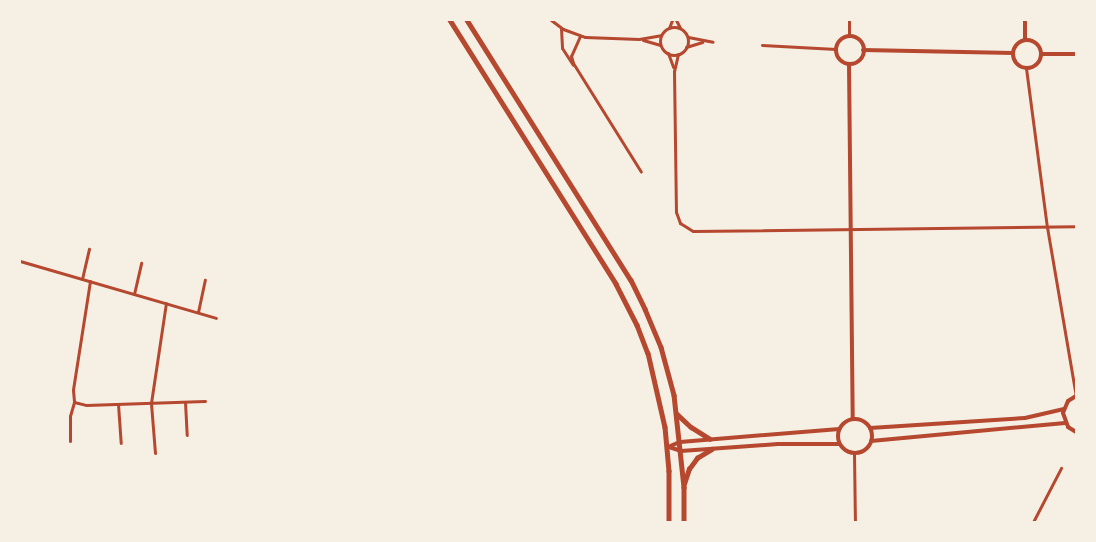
<!DOCTYPE html>
<html>
<head>
<meta charset="utf-8">
<style>
  body { margin:0 }
  #map { position:relative; width:1096px; height:542px; overflow:hidden; background:#f6efe4; font-family:"IBM Plex Sans",sans-serif }
  div>[style] { position:absolute }
  .minor>* { height:3px; margin:-1.5px; padding:0 1.5px; transform-origin:1.5px; border-radius:1.5px; background:#b5482f }
  .minor>.ring { margin:-1.5px; padding:0; box-sizing:content-box; background:none; border:3px solid #b5482f; border-radius:50% }
  .tertiary>* { height:4px; margin:-2px; padding:0 2px; transform-origin:2px; border-radius:2px; background:#b5482f }
  .tertiary>.ring { margin:-2px; padding:0; box-sizing:content-box; background:none; border:4px solid #b5482f; border-radius:50% }
  .secondary>* { height:4.5px; margin:-2.25px; padding:0 2.25px; transform-origin:2.25px; border-radius:2.25px; background:#b5482f }
  span { translate:-50% -50%; white-space:nowrap; text-align:center; line-height:1.15; -webkit-text-stroke:4.5px #f6efe4; paint-order:stroke }
  .frame { position:absolute; inset:0; border:21px solid #f6efe4; pointer-events:none }
</style>
</head>
<body>
<div id="map">
  <div class="minor">
    <i style="left:551px;top:20px;width:15px;rotate:37deg"></i>
    <i style="left:563px;top:29px;width:23px;rotate:20deg"></i>
    <i style="left:585px;top:37px;width:54px;rotate:2.1deg"></i>
    <i style="left:639px;top:39px;width:22px;rotate:-10deg"></i>
    <i style="left:676px;top:20px;width:9px;rotate:63deg"></i>
    <i style="left:849px;top:20px;width:16px;rotate:90deg"></i>
    <i class="ring" style="left:660px;top:27px;width:25px;height:25px"></i>
    <i style="left:561px;top:28px;width:20px;rotate:87deg"></i>
    <i style="left:562px;top:48px;width:20px;rotate:57deg"></i>
    <i style="left:669px;top:28px;width:9px;rotate:-69deg"></i>
    <i style="left:580px;top:36px;width:22px;rotate:114deg"></i>
    <i style="left:571px;top:56px;width:7px;rotate:74deg"></i>
    <i style="left:573px;top:63px;width:128px;rotate:58deg"></i>
    <i style="left:688px;top:37px;width:25px;rotate:11deg"></i>
    <i style="left:643px;top:40px;width:18px;rotate:16deg"></i>
    <i style="left:762px;top:45px;width:74px;rotate:3.1deg"></i>
    <i style="left:686px;top:47px;width:17px;rotate:-17deg"></i>
    <i style="left:668px;top:53px;width:15px;rotate:70deg"></i>
    <i style="left:678px;top:54px;width:17px;rotate:103deg"></i>
    <i style="left:674px;top:71px;width:141px;rotate:89.2deg"></i>
    <i style="left:676px;top:212px;width:12px;rotate:70deg"></i>
    <i style="left:680px;top:223px;width:15px;rotate:32deg"></i>
    <i style="left:693px;top:231px;width:383px;rotate:-0.7deg"></i>
    <i style="left:1026px;top:68px;width:160px;rotate:82.5deg"></i>
    <i style="left:1047px;top:227px;width:171px;rotate:80.3deg"></i>
    <i style="left:20px;top:261px;width:204px;rotate:16.2deg"></i>
    <i style="left:82px;top:279px;width:31px;rotate:-77deg"></i>
    <i style="left:90px;top:281px;width:110px;rotate:98.9deg"></i>
    <i style="left:73px;top:390px;width:12px;rotate:85deg"></i>
    <i style="left:74px;top:402px;width:12px;rotate:14deg"></i>
    <i style="left:86px;top:405px;width:119px;rotate:-1.9deg"></i>
    <i style="left:134px;top:294px;width:32px;rotate:-77deg"></i>
    <i style="left:198px;top:312px;width:33px;rotate:-78deg"></i>
    <i style="left:185px;top:402px;width:33px;rotate:87deg"></i>
    <i style="left:118px;top:404px;width:39px;rotate:86deg"></i>
    <i style="left:70px;top:441px;width:25px;rotate:-90deg"></i>
    <i style="left:70px;top:416px;width:15px;rotate:-74deg"></i>
    <i style="left:155px;top:453px;width:50px;rotate:-94.6deg"></i>
    <i style="left:151px;top:403px;width:101px;rotate:-81.5deg"></i>
    <i style="left:854px;top:454px;width:68px;rotate:89.2deg"></i>
    <i style="left:1033px;top:522px;width:61px;rotate:-62.6deg"></i>
  </div>
  <div class="tertiary">
    <i style="left:1025px;top:20px;width:20px;rotate:90deg"></i>
    <i class="ring" style="left:836px;top:36px;width:24px;height:24px"></i>
    <i class="ring" style="left:1013px;top:40px;width:24px;height:24px"></i>
    <i style="left:863px;top:50px;width:150px;rotate:1.1deg"></i>
    <i style="left:1041px;top:54px;width:35px"></i>
    <i style="left:849px;top:64px;width:355px;rotate:89.4deg"></i>
    <i style="left:1076px;top:396px;width:9px;rotate:148deg"></i>
    <i style="left:1068px;top:401px;width:13px;rotate:113deg"></i>
    <i style="left:1063px;top:413px;width:15px;rotate:70deg"></i>
    <i style="left:1068px;top:427px;width:9px;rotate:32deg"></i>
    <i class="ring" style="left:838px;top:419px;width:30px;height:30px"></i>
    <i style="left:870px;top:428px;width:155px;rotate:-3.7deg"></i>
    <i style="left:1025px;top:418px;width:40px;rotate:-13deg"></i>
    <i style="left:871px;top:441px;width:195px;rotate:-5.3deg"></i>
    <i style="left:668px;top:447px;width:13px;rotate:-23deg"></i>
    <i style="left:680px;top:442px;width:160px;rotate:-4.7deg"></i>
    <i style="left:669px;top:447px;width:13px;rotate:18deg"></i>
    <i style="left:681px;top:451px;width:97px;rotate:-4.1deg"></i>
    <i style="left:778px;top:444px;width:61px"></i>
  </div>
  <div class="secondary">
    <i style="left:450px;top:20px;width:312px;rotate:57.8deg"></i>
    <i style="left:616px;top:284px;width:46px;rotate:62.9deg"></i>
    <i style="left:637px;top:325px;width:30px;rotate:69deg"></i>
    <i style="left:648px;top:353px;width:76px;rotate:77.1deg"></i>
    <i style="left:665px;top:427px;width:44px;rotate:84.8deg"></i>
    <i style="left:669px;top:471px;width:51px;rotate:90deg"></i>
    <i style="left:467px;top:20px;width:307px;rotate:57.8deg"></i>
    <i style="left:631px;top:280px;width:32px;rotate:64deg"></i>
    <i style="left:645px;top:309px;width:41px;rotate:67.2deg"></i>
    <i style="left:661px;top:347px;width:50px;rotate:74.8deg"></i>
    <i style="left:674px;top:395px;width:93px;rotate:83.8deg"></i>
    <i style="left:684px;top:487px;width:35px;rotate:90deg"></i>
    <i style="left:677px;top:414px;width:19px;rotate:43deg"></i>
    <i style="left:691px;top:427px;width:22px;rotate:32deg"></i>
    <i style="left:684px;top:484px;width:16px;rotate:-72deg"></i>
    <i style="left:689px;top:469px;width:14px;rotate:-54deg"></i>
    <i style="left:697px;top:458px;width:17px;rotate:-31deg"></i>
  </div>
  <div class="frame"></div>
</div>
</body>
</html>
